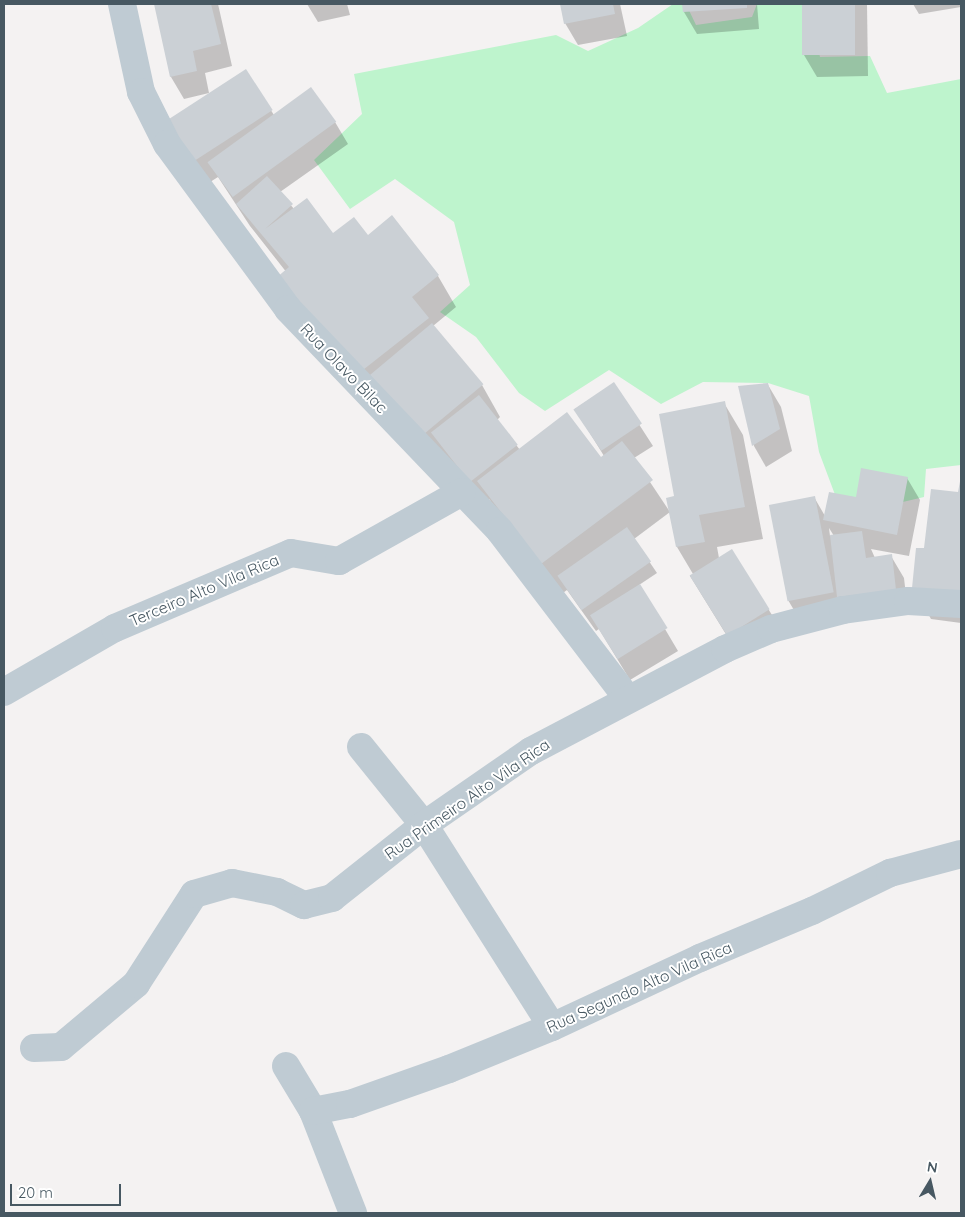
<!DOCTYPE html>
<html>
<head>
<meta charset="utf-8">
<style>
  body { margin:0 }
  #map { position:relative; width:965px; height:1217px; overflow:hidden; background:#f4f2f2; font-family:Quicksand,sans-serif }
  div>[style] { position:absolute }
  .green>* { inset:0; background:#bef4cd }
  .shadow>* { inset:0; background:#0003 }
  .building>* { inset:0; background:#cbd0d5; transform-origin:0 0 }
  .minor>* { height:28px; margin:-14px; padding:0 14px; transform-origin:14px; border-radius:14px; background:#bfcbd3 }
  span { translate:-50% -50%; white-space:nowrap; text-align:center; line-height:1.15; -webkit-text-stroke:4px #fff; paint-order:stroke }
  .street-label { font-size:16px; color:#475862 }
  .frame { position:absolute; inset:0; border:5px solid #475862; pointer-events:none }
  .north { position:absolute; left:905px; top:1157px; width:50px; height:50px; -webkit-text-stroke:4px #fff; paint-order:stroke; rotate:9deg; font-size:14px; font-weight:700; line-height:20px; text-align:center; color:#475862 }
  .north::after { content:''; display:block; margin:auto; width:18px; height:22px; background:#475862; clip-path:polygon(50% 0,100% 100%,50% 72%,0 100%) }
  .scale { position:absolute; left:10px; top:1184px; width:111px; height:22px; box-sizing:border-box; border:2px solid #475862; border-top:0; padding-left:6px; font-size:15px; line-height:18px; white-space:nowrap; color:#475862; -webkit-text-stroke:4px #fff; paint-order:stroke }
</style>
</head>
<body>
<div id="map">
  <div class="green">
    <i style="clip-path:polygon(673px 4px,686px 4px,696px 25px,752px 17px,757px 4px,807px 4px,820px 57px,870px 56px,887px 93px,961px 79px,961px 465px,926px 469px,924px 497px,843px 516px,819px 452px,809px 396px,768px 383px,703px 382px,661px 404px,609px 370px,545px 411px,519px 393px,476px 337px,440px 312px,470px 285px,454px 222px,395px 179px,350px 209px,314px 160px,362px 114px,354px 74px,556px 35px,588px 51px,638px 28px)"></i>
  </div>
  <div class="shadow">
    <i style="clip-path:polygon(155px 4px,218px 4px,232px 66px,205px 73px,209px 93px,184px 99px,171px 77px)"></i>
    <i style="clip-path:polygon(307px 4px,347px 4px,350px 15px,318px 22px)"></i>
    <i style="clip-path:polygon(561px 4px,620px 4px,627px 36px,578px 45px,565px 23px)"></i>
    <i style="clip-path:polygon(683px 4px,757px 4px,759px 29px,697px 34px,684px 12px)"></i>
    <i style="clip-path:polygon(803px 4px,867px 4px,868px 76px,817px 77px,804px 55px)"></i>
    <i style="clip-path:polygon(913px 4px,961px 4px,961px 7px,919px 14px)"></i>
    <i style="clip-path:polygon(245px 71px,274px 115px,335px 122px,348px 144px,280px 192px,294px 209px,333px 235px,368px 236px,438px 276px,456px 307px,433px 326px,482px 385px,500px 417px,497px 420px,520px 450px,601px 458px,604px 456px,575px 409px,613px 384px,653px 446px,634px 458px,670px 512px,634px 539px,657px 573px,639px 585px,678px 651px,630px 680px,599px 629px,596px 631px,567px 590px,560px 595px,489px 499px,483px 504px,440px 467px,250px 226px,218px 177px,207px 184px,181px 143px)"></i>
    <i style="clip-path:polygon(768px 385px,781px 407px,792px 451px,766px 467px,754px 446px,740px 387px)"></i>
    <i style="clip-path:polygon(724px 403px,743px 435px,763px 539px,717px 547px,719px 558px,732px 551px,782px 631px,740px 657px,690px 576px,693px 574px,677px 547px,668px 499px,675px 497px)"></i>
    <i style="clip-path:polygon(961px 476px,961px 623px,931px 619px,913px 587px,925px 550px,959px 493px)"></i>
    <i style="clip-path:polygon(evenodd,907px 478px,920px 500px,909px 556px,871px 549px,875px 558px,891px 556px,904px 578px,908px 612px,801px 622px,788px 600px,814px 497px,825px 516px,857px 498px,907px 478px,829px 528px,834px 536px,830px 536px,829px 528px)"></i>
  </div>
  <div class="building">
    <i style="clip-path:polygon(154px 4px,211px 4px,221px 44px,193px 51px,197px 71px,170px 77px)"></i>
    <i style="clip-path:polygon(560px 4px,613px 4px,615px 14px,564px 24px)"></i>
    <i style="clip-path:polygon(682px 4px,747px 4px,747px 8px,683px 12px)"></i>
    <i style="left:802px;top:4px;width:53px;height:51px"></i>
    <i style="left:246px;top:69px;width:49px;height:95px;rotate:57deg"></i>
    <i style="left:311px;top:87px;width:43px;height:128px;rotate:54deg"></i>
    <i style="clip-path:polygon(267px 176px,293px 204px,265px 229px,307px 198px,333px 233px,354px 217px,368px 235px,392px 215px,439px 275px,412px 297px,429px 318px,354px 377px,276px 278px,289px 267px,236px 204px)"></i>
    <i style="left:432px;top:323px;width:80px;height:81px;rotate:50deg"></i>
    <i style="left:614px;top:382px;width:50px;height:49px;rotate:56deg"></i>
    <i style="clip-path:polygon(768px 383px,780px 429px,752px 446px,738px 386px)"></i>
    <i style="left:479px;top:395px;width:63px;height:61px;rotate:52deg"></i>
    <i style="clip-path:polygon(725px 401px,745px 507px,699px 515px,705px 542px,676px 547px,666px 498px,674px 496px,659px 414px)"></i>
    <i style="clip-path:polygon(567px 412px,601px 457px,622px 441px,653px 480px,541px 564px,477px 481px)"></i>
    <i style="clip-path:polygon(861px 468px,908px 477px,897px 535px,823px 520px,829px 492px,856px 497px)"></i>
    <i style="clip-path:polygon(961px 476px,961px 593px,912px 588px,916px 548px,924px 548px,931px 489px,958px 492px)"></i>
    <i style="left:815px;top:496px;width:98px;height:47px;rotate:79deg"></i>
    <i style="left:627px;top:527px;width:42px;height:85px;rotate:55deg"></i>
    <i style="clip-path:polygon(862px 531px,866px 558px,892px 554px,896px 590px,837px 597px,830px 535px)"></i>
    <i style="left:732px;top:549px;width:71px;height:50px;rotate:58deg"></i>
    <i style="left:640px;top:584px;width:52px;height:59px;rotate:58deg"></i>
  </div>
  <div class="minor">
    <i style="left:122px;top:4px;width:90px;rotate:77.8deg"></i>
    <i style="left:141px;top:92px;width:58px;rotate:63.4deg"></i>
    <i style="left:167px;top:144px;width:205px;rotate:53.7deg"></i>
    <i style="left:288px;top:309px;width:307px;rotate:46.3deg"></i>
    <i style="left:500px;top:531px;width:210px;rotate:52.7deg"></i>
    <i style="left:4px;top:692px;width:128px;rotate:-30deg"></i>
    <i style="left:115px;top:628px;width:191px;rotate:-23.1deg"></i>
    <i style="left:291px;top:553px;width:49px;rotate:9.5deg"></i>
    <i style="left:339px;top:561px;width:141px;rotate:-29.3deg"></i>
    <i style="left:361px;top:747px;width:100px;rotate:51.1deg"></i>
    <i style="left:424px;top:825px;width:239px;rotate:57.6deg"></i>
    <i style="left:34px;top:1048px;width:27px;rotate:-2deg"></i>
    <i style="left:61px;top:1047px;width:98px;rotate:-40deg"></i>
    <i style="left:136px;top:984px;width:107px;rotate:-57.2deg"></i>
    <i style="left:194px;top:894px;width:40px;rotate:-16deg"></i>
    <i style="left:232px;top:883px;width:46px;rotate:11.3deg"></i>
    <i style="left:277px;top:892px;width:30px;rotate:26deg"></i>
    <i style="left:304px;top:905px;width:29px;rotate:-14deg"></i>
    <i style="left:332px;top:898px;width:117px;rotate:-38.4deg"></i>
    <i style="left:424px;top:825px;width:130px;rotate:-34.7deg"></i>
    <i style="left:531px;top:751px;width:219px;rotate:-27.7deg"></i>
    <i style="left:725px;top:649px;width:50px;rotate:-23.5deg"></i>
    <i style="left:771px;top:629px;width:74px;rotate:-14.8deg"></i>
    <i style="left:843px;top:610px;width:66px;rotate:-7.9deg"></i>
    <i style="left:908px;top:601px;width:53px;rotate:3.2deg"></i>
    <i style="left:286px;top:1066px;width:52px;rotate:59deg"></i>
    <i style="left:313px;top:1111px;width:110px;rotate:68.6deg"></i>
    <i style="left:313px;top:1111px;width:38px;rotate:-11deg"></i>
    <i style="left:350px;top:1104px;width:105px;rotate:-19.5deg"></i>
    <i style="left:449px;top:1069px;width:111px;rotate:-22.2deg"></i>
    <i style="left:552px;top:1027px;width:163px;rotate:-25deg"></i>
    <i style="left:700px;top:958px;width:121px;rotate:-22.8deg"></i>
    <i style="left:812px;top:911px;width:87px;rotate:-26deg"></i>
    <i style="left:890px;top:873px;width:73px;rotate:-15deg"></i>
  </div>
  <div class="street-label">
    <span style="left:344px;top:368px;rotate:46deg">Rua Olavo Bilac</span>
    <span style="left:204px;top:590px;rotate:-23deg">Terceiro Alto Vila Rica</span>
    <span style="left:467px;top:799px;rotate:-35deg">Rua Primeiro Alto Vila Rica</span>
    <span style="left:639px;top:987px;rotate:-24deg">Rua Segundo Alto Vila Rica</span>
  </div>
  <div class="frame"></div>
  <div class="north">N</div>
  <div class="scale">20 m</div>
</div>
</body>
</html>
